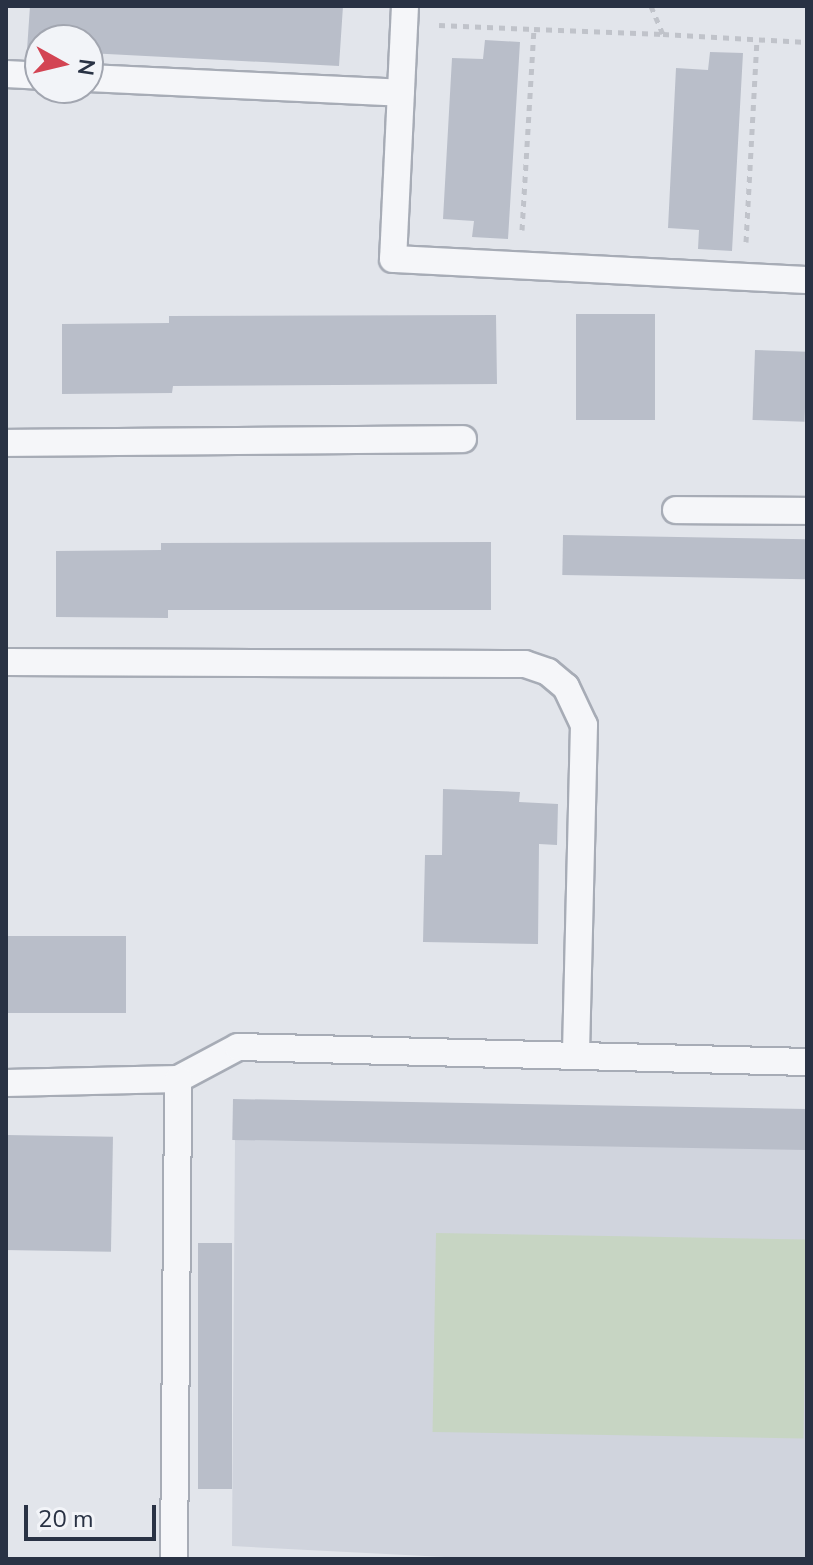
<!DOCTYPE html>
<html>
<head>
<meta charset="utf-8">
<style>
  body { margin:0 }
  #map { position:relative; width:813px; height:1565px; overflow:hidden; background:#e2e5eb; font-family:"Nunito Sans",sans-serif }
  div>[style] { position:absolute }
  .built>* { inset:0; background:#d0d4dd }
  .green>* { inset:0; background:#c7d5c3; transform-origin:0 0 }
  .building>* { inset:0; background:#b9bec9; transform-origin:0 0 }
  .path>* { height:5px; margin-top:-2.5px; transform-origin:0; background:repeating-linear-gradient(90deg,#c0c3ca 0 6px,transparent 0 12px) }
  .roads { filter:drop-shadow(2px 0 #a7acb6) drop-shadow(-2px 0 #a7acb6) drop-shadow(0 2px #a7acb6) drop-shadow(0 -2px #a7acb6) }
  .service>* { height:26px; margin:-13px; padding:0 13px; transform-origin:13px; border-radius:13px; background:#f5f6f9 }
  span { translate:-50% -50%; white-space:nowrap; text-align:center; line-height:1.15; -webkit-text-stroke:6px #f2f4f8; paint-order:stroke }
  .frame { position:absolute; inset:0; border:8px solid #293244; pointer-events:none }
  .north { position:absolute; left:24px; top:24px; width:80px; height:80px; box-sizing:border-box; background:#f2f4f8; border:2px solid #a2a6b0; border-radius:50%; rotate:98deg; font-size:22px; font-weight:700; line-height:32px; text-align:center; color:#293244 }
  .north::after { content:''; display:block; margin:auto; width:28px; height:36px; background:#d34453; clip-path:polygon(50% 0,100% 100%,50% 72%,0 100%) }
  .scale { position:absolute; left:24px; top:1505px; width:132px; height:36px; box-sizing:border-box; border:4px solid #293244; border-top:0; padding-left:10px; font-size:24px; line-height:28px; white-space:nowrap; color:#293244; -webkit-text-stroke:6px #f2f4f8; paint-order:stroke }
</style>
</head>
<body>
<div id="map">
  <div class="built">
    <i style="clip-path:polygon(235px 1140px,807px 1148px,807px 1559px,484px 1559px,232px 1546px)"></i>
  </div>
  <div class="green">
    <i style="left:436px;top:1233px;width:371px;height:199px;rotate:1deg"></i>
  </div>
  <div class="building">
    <i style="clip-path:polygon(30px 6px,343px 6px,339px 66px,88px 53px,88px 40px,40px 40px,40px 50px,27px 50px)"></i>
    <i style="clip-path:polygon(485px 40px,520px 42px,508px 239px,472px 237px,474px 221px,443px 219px,452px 58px,483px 59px)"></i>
    <i style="clip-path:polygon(710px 52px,743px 53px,732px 251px,698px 249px,699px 230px,668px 228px,676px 68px,708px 70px)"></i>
    <i style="left:576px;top:314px;width:79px;height:106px"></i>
    <i style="clip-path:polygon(496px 315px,497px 384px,173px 386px,172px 393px,62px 394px,62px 324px,169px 323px,169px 316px)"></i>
    <i style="left:755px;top:350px;width:52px;height:70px;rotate:2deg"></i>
    <i style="left:563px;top:535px;width:244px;height:40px;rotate:1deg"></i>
    <i style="clip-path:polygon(491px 542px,491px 610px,168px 610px,168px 618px,56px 617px,56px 551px,161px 550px,161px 543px)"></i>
    <i style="clip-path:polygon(443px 789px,520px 792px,519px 802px,558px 804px,557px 845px,539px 844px,538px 944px,423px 942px,425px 855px,442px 855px)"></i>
    <i style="left:6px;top:936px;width:120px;height:77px"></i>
    <i style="left:233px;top:1099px;width:574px;height:41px;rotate:1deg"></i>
    <i style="left:6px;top:1135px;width:107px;height:115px;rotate:1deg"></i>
    <i style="left:198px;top:1243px;width:34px;height:246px"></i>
  </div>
  <div class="path">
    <i style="left:651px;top:6px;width:30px;rotate:67deg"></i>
    <i style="left:663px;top:34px;width:144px;rotate:3.2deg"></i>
    <i style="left:439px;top:25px;width:95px;rotate:2.4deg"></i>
    <i style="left:522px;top:230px;width:201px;rotate:-86.6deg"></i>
    <i style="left:534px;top:29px;width:129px;rotate:2.2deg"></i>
    <i style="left:746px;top:242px;width:203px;rotate:-86.9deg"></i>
  </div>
  <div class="roads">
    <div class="service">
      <i style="left:405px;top:6px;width:253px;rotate:92.7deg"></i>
      <i style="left:393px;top:259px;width:415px;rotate:2.9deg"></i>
      <i style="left:6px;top:74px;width:34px;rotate:3deg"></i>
      <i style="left:88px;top:78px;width:313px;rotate:2.7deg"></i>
      <i style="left:6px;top:443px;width:457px;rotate:-0.5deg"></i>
      <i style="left:676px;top:510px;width:131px;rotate:0.4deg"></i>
      <i style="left:6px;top:662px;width:519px;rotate:0.22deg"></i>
      <i style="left:525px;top:664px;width:24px;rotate:19deg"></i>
      <i style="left:548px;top:672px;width:23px;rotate:40deg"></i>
      <i style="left:566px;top:687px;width:42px;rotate:64.7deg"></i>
      <i style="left:584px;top:725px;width:331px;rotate:91.4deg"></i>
      <i style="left:6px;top:1083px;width:172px;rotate:-1.3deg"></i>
      <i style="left:178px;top:1079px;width:68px;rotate:-28.1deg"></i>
      <i style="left:238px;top:1047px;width:569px;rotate:1.51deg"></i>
      <i style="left:174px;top:1559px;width:480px;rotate:-89.5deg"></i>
    </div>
  </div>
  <div class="frame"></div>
  <div class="north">N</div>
  <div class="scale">20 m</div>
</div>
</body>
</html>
